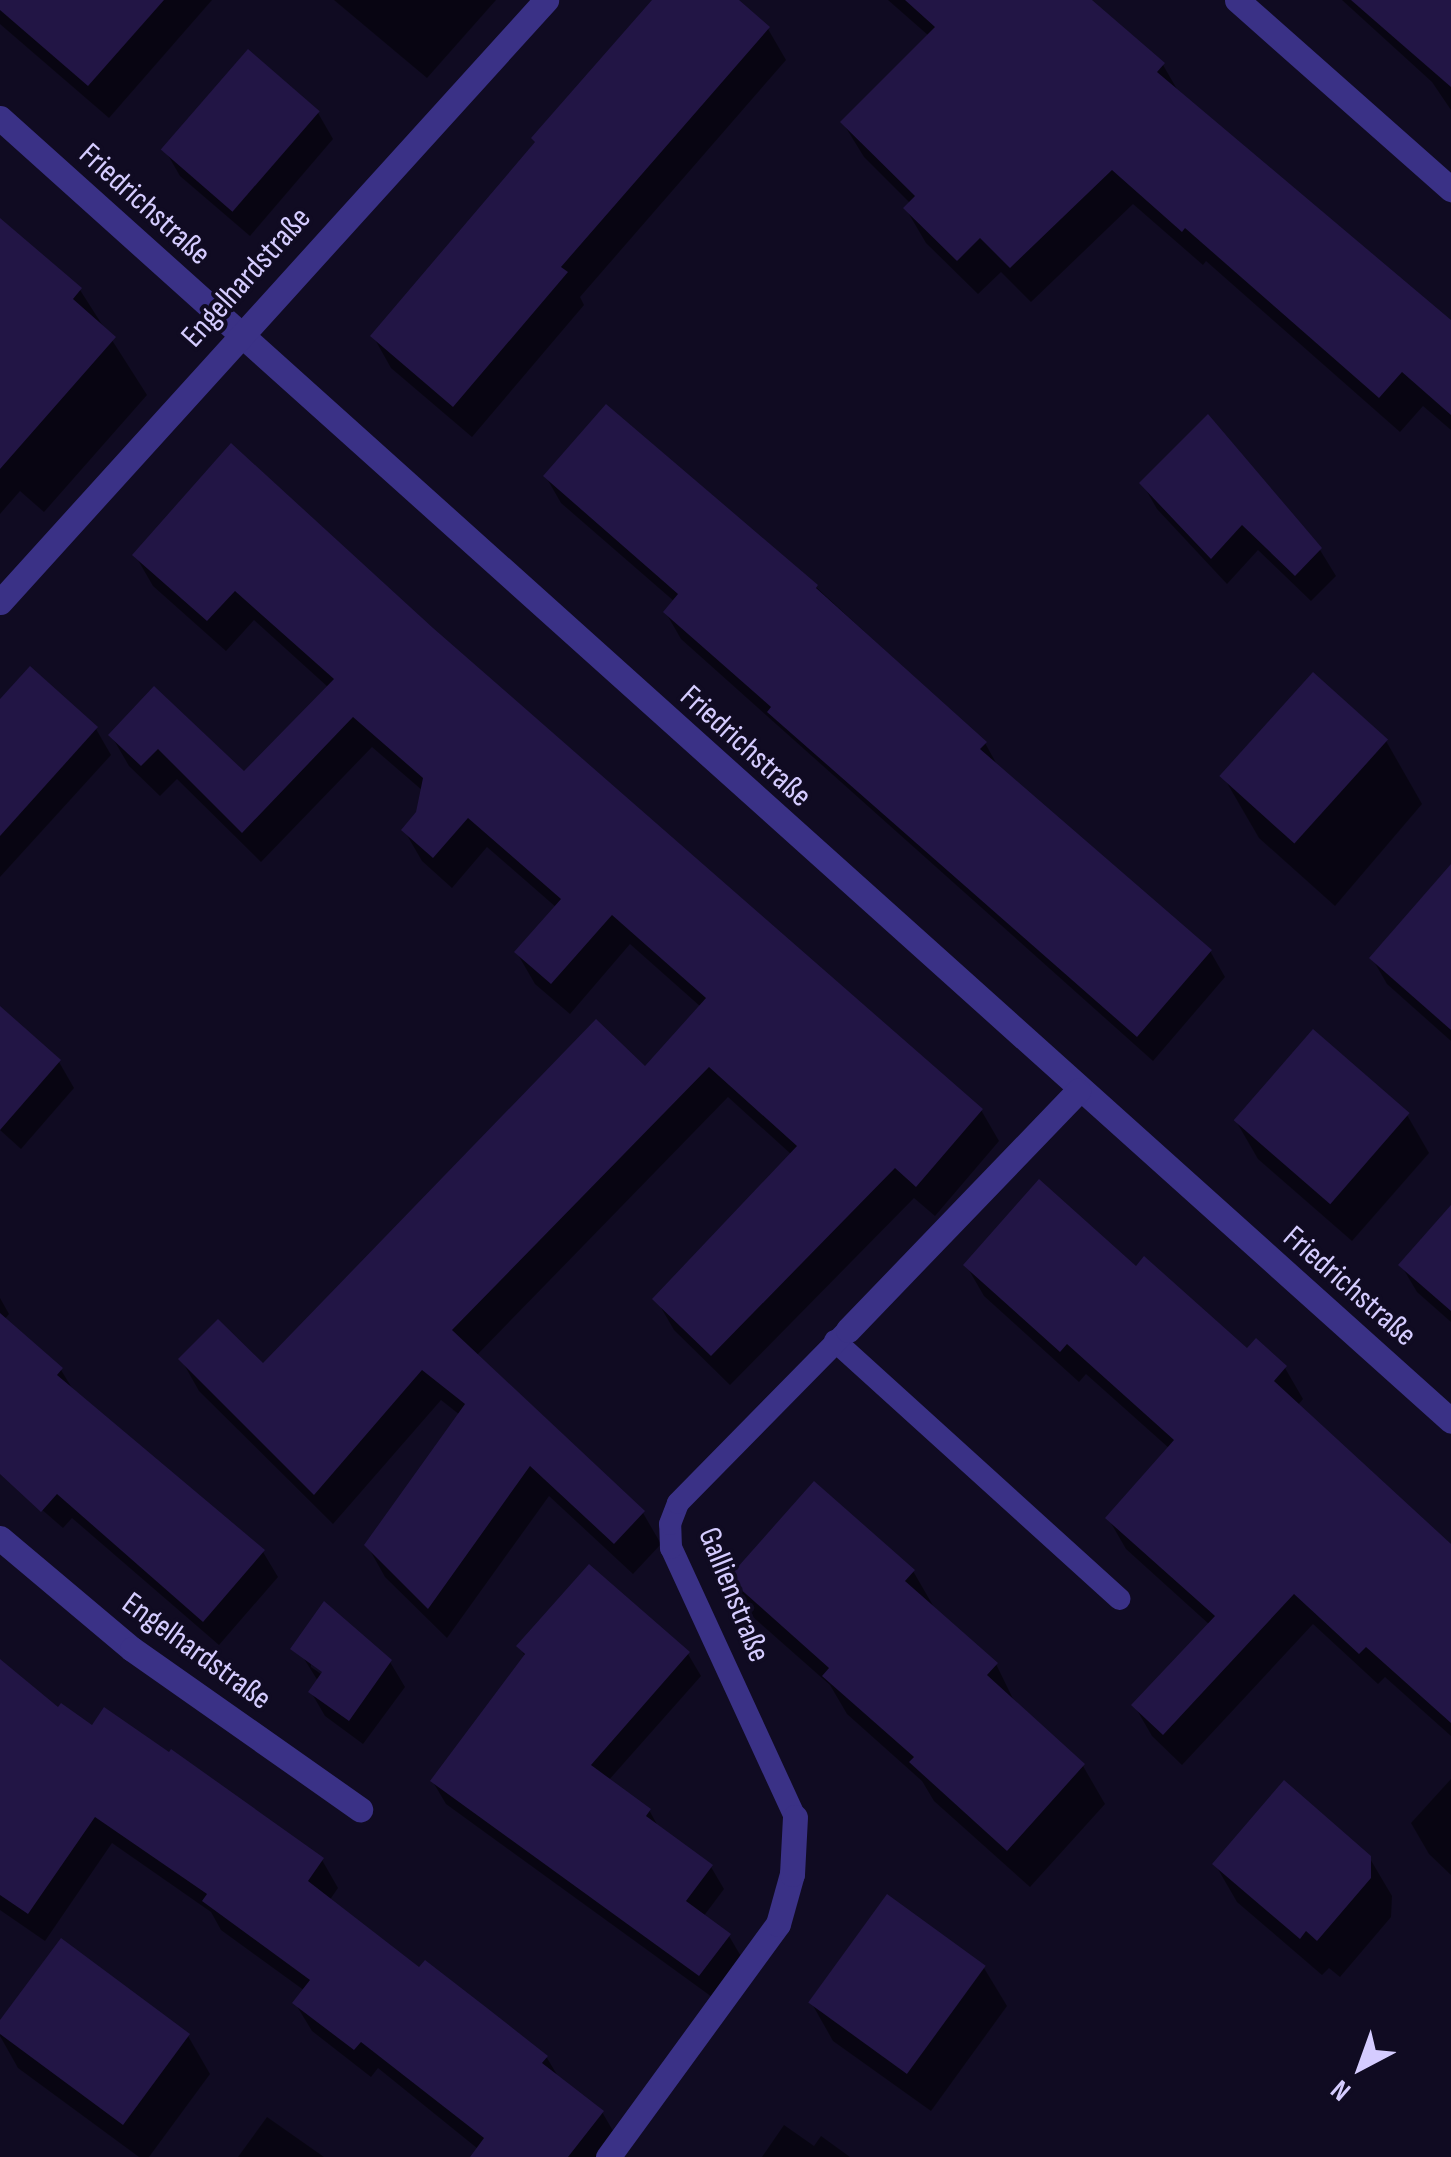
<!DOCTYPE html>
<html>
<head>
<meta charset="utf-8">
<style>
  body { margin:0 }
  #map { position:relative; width:1451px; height:2157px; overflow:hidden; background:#100b22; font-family:"Sofia Sans Condensed",sans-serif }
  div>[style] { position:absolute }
  .shadow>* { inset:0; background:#0007 }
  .building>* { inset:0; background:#221545; transform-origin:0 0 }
  .lane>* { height:22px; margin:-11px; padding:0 11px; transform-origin:11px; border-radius:11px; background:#3a3186 }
  .street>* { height:25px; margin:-12.5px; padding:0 12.5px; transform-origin:12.5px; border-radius:12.5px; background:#3a3186 }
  span { translate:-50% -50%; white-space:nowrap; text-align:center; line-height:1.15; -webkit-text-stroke:8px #100b22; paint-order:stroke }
  .street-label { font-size:32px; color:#d5ccff }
  .north { position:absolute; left:1311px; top:2017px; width:100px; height:100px; -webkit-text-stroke:8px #100b22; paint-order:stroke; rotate:221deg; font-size:28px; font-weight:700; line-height:40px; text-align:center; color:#d5ccff }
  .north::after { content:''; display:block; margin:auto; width:35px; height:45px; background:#d5ccff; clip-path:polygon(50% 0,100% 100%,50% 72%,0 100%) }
</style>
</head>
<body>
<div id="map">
  <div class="shadow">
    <i style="clip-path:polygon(0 0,212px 0,109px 118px,0 24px)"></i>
    <i style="clip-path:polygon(334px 0,496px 0,427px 78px)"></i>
    <i style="clip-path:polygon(655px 0,736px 0,768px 29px,786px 60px,580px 297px,584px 305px,472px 437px,391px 368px,373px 336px)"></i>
    <i style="clip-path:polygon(888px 0,1088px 0,1163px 65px,1181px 96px,1451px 324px,1451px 430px,1423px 406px,1400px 432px,1206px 261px,1203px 265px,1133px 204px,1031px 302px,1001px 272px,978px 294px,926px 243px,906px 209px,911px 204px,864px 157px,843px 123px,929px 36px)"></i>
    <i style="clip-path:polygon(1342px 0,1451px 0,1451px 110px,1432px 82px)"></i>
    <i style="clip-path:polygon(248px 52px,318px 113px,333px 139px,250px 236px,180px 176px,165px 150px)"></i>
    <i style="clip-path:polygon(0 221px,80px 290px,147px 395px,44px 512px,20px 491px,0 514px)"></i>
    <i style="clip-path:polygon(1208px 418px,1320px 550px,1336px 576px,1311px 601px,1258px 550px,1227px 584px,1157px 509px,1142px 483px)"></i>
    <i style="clip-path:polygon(546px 477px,816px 587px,985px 743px,1000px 770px,1210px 951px,1225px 977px,1153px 1061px,681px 639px,666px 613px,675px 602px,561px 503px)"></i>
    <i style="clip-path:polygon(135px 555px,431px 630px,981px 1110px,999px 1141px,935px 1216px,914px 1198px,730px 1385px,674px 1330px,656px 1299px,792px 1155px,728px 1097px,476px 1356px,643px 1513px,661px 1544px,633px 1574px,549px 1496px,447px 1638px,385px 1577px,367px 1545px,460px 1415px,441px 1400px,333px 1524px,199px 1391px,181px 1359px,263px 1367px,645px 1069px,701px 1007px,630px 944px,570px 1014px,535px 984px,517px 953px,557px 908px,487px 847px,452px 888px,422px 861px,404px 830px,418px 814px,423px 791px,372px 747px,261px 862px,177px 779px,160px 796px,129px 766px,111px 735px,154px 690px,244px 775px,329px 688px,254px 620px,226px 651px,153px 586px)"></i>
    <i style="clip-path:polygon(0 703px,96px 729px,111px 755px,0 877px)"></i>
    <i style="clip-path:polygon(1386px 741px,1422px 804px,1335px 906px,1259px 838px,1223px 776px)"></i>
    <i style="clip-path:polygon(1451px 879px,1451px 1041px,1387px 984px,1372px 958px)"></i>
    <i style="clip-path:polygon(0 1010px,59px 1062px,74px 1088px,21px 1149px,0 1130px)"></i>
    <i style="clip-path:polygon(1407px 1115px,1429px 1153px,1352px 1241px,1258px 1159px,1236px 1121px)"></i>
    <i style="clip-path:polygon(1451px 1208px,1451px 1322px,1417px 1292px,1401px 1265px)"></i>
    <i style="clip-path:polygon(966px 1265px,1136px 1269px,1248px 1351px,1285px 1368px,1303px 1399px,1297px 1406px,1451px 1547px,1451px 1736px,1385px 1677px,1378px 1684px,1313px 1624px,1182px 1765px,1152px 1736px,1134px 1705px,1210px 1625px,1126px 1549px,1108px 1518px,1170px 1449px,1086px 1374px,1079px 1382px,984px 1296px)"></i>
    <i style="clip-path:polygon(0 1298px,9px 1314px,4px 1320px,61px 1370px,75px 1393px,263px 1552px,278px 1577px,219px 1645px,72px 1518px,63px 1528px,0 1473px)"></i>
    <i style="clip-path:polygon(913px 1571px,935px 1609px,996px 1664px,1016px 1705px,1083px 1766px,1105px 1804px,1030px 1887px,934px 1801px,922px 1781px,847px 1714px,830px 1685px,753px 1617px,731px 1579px)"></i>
    <i style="clip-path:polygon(519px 1646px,688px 1654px,701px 1676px,608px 1781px,649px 1810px,659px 1828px,711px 1867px,724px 1889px,703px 1917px,729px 1936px,742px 1958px,712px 1997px,446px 1804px,433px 1782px,526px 1658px)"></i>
    <i style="clip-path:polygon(evenodd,301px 1654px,390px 1662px,405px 1687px,363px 1744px,325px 1716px,311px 1692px,318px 1681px,301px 1654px,311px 1660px,334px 1677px,331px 1681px,311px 1667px,311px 1660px)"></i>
    <i style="clip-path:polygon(0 1662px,59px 1711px,322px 1860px,338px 1888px,329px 1901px,419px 1971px,547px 2058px,559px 2078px,602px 2112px,619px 2141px,606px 2157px,488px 2157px,378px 2068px,371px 2077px,312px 2031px,295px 2003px,305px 1991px,221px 1930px,211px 1912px,112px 1843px,45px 1941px,0 1910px)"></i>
    <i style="clip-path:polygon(1451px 1779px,1451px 1875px,1429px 1854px,1411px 1823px)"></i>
    <i style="clip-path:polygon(1369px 1857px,1392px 1896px,1391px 1917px,1340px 1977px,1329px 1968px,1322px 1975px,1237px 1902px,1215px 1864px)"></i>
    <i style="clip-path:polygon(984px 1968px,1007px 2006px,931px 2111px,833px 2041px,811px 2002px)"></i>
    <i style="clip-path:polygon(0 2024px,188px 2036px,210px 2074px,149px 2157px,139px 2157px,18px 2068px,0 2036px)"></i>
    <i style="clip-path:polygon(267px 2117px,324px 2157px,238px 2157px)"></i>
    <i style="clip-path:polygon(784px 2125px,814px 2146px,821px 2136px,850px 2157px,762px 2157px)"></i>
  </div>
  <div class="building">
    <i style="clip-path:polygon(0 0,164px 0,88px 86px,0 10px)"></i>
    <i style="clip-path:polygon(652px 0,739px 0,770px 27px,561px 267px,568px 272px,453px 407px,370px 336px,535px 142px,531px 138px)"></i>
    <i style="clip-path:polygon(905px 0,1092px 0,1165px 63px,1157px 72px,1451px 320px,1451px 415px,1402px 372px,1379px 398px,1185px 228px,1182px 232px,1112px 170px,1010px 268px,980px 238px,957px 261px,903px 208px,915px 196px,840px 122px,935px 27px)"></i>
    <i style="clip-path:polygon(1351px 0,1451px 0,1451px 87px,1398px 41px)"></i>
    <i style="left:248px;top:49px;width:95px;height:133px;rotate:41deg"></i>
    <i style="clip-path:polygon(0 218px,82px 288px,73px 299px,116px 337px,0 469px)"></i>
    <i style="clip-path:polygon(606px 404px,818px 585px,816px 588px,987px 742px,980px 749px,1212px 950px,1137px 1037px,767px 712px,771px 707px,663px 612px,678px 594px,543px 476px)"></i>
    <i style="clip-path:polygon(1208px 414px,1322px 548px,1295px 576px,1242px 525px,1211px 559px,1139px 483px)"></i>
    <i style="clip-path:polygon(231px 443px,433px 628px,983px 1109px,916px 1187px,895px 1168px,711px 1356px,652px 1299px,797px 1146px,709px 1067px,452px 1330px,645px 1511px,614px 1544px,530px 1466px,428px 1609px,364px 1545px,465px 1404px,422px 1370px,314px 1495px,178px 1359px,218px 1319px,263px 1363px,596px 1019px,645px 1066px,706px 998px,612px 915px,551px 984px,514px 952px,561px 899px,468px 818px,433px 858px,401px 830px,416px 812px,423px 778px,353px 717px,242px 833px,158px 749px,141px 766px,108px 735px,154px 686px,244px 771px,334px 679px,235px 591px,207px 621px,132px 555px)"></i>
    <i style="clip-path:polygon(30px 666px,98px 727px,0 836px,0 699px)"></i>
    <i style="left:1313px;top:672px;width:101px;height:140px;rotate:42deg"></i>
    <i style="clip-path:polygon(1451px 864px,1451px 1030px,1369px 958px)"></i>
    <i style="clip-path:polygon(0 1006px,61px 1060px,0 1130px)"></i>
    <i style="left:1313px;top:1029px;width:128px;height:121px;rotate:41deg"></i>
    <i style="clip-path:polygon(1039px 1179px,1136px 1266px,1144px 1256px,1247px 1348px,1256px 1338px,1287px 1366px,1274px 1381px,1451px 1544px,1451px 1723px,1366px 1647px,1359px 1654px,1294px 1594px,1163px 1735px,1131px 1705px,1215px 1616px,1105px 1518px,1174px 1440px,1067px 1344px,1060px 1352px,963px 1265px)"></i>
    <i style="clip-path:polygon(1451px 1205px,1451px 1311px,1398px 1265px)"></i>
    <i style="clip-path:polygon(0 1313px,63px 1368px,57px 1375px,265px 1550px,203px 1622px,57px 1494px,41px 1512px,0 1474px)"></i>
    <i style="clip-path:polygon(814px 1481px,915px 1570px,905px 1581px,998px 1663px,987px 1675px,1085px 1764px,1007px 1851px,909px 1762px,914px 1757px,822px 1676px,829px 1668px,728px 1578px)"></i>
    <i style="clip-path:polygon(589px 1564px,690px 1652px,591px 1765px,651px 1809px,646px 1816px,713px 1865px,686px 1901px,731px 1934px,699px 1976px,430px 1781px,525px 1654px,516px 1646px)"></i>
    <i style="clip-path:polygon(324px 1601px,392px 1660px,349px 1721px,308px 1692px,322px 1672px,290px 1649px)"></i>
    <i style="clip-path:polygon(0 1659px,58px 1707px,61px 1703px,92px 1725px,104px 1707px,169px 1752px,171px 1749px,324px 1858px,308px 1881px,419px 1967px,425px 1960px,487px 2008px,548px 2056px,542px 2063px,604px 2111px,568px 2157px,470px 2157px,484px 2138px,361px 2042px,354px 2050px,292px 2003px,310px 1980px,202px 1901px,207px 1894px,95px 1817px,28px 1914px,0 1895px)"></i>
    <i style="clip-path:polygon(1284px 1780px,1371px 1856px,1371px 1878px,1317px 1941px,1306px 1931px,1300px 1939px,1212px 1864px)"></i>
    <i style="left:887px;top:1894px;width:122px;height:134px;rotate:36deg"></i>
    <i style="clip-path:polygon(61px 1938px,190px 2034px,123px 2125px,0 2034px,0 2020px)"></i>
  </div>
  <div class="lane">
    <i style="left:835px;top:1341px;width:384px;rotate:42.2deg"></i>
    <i style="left:795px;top:1817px;width:296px;rotate:-114.7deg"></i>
    <i style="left:671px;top:1548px;width:24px;rotate:-92deg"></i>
    <i style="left:670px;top:1524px;width:22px;rotate:-69deg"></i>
    <i style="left:678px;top:1503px;width:243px;rotate:-45.5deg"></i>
  </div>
  <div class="street">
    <i style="left:1237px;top:0;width:286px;rotate:41.5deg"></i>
    <i style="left:0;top:118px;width:1950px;rotate:41.92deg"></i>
    <i style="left:0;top:602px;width:813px;rotate:-47.79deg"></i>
    <i style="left:848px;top:1330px;width:332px;rotate:-46.1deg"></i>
    <i style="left:0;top:1538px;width:172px;rotate:40.1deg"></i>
    <i style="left:132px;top:1649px;width:279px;rotate:35.1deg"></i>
    <i style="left:608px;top:2157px;width:288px;rotate:-53.9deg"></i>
    <i style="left:778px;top:1924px;width:52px;rotate:-74.4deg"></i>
    <i style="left:792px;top:1874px;width:57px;rotate:-87deg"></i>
  </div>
  <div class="street-label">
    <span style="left:144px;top:205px;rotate:42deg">Friedrichstraße</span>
    <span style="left:247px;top:278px;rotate:-48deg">Engelhardstraße</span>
    <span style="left:745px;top:747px;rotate:42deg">Friedrichstraße</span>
    <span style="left:1349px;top:1287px;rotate:41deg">Friedrichstraße</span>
    <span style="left:733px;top:1595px;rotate:68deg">Gallienstraße</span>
    <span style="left:196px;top:1652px;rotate:36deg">Engelhardstraße</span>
  </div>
  <div class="north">N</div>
</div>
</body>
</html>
